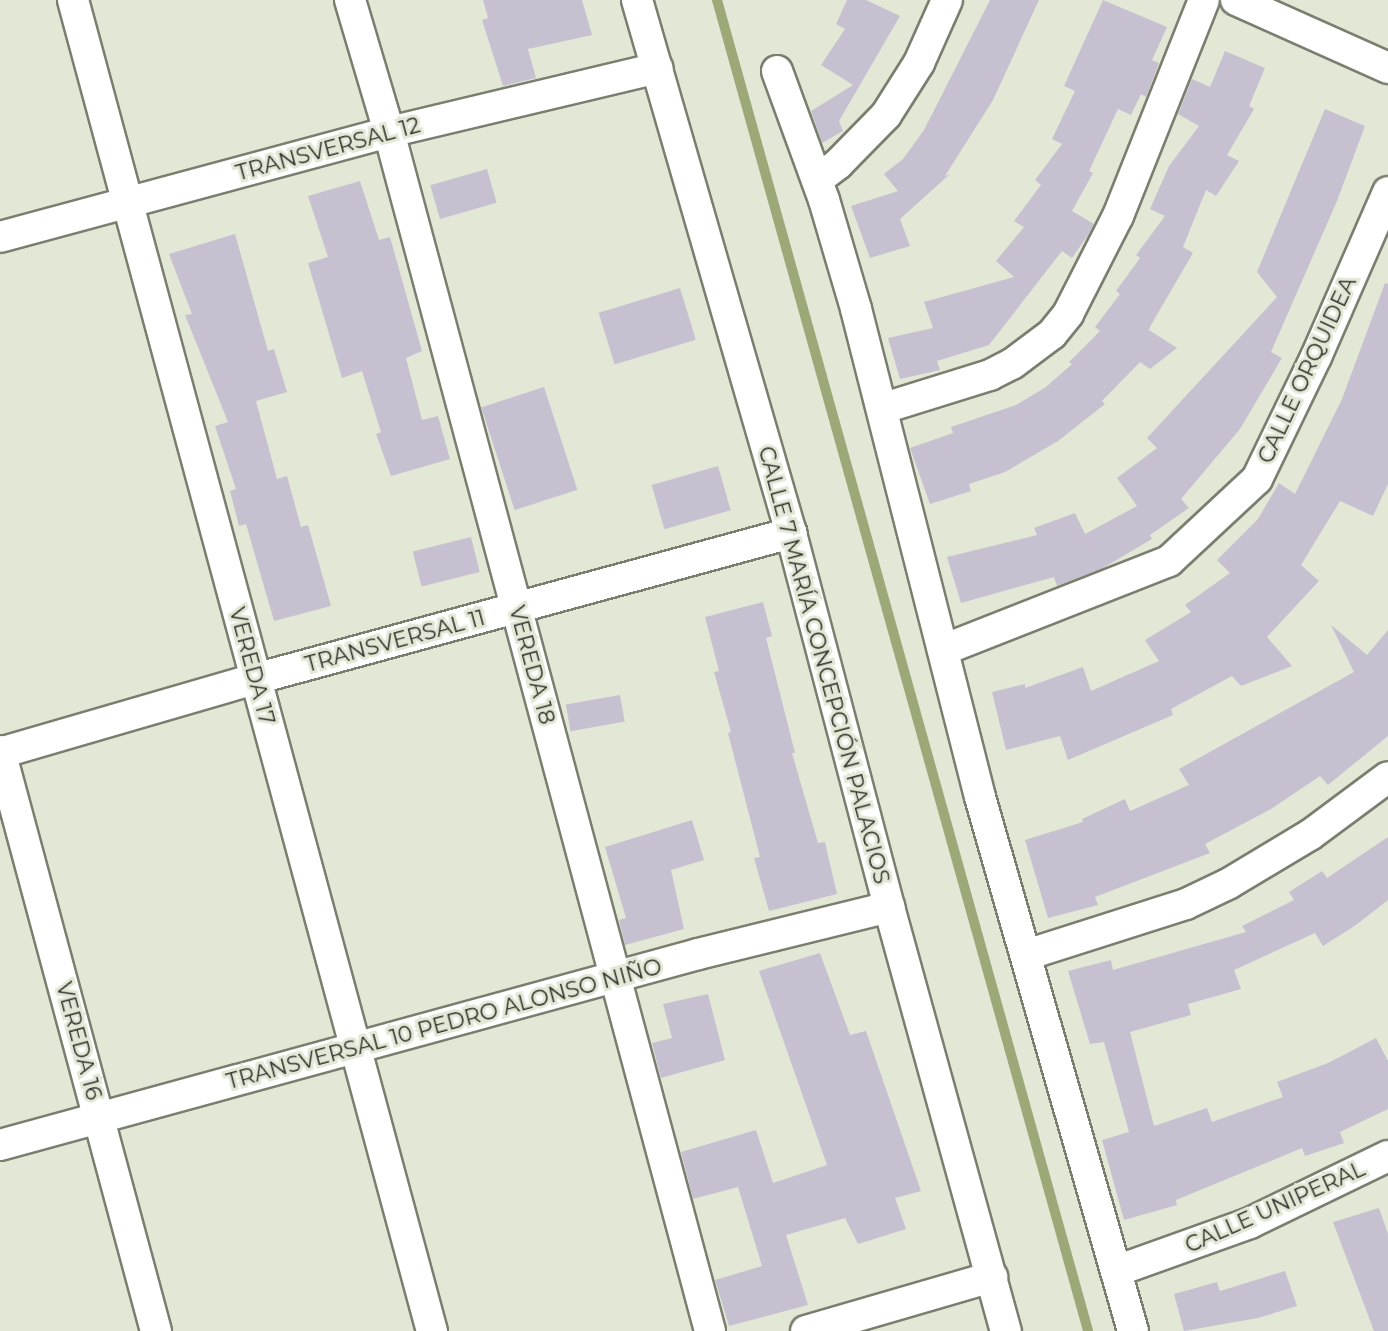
<!DOCTYPE html>
<html>
<head>
<meta charset="utf-8">
<style>
  body { margin:0 }
  #map { position:relative; width:1388px; height:1331px; overflow:hidden; background:#e3e8d6; font-family:Montserrat,sans-serif }
  div>[style] { position:absolute }
  .stream>* { height:10px; margin:-5px; padding:0 5px; transform-origin:5px; border-radius:5px; background:#9ca878 }
  .building>* { inset:0; background:#c7c0d0; transform-origin:0 0 }
  .roads { filter:drop-shadow(2px 0 #7a7e6f) drop-shadow(-2px 0 #7a7e6f) drop-shadow(0 2px #7a7e6f) drop-shadow(0 -2px #7a7e6f) }
  .street>* { height:30px; margin:-15px; padding:0 15px; transform-origin:15px; border-radius:15px; background:#fff }
  span { translate:-50% -50%; white-space:nowrap; text-align:center; line-height:1.15; -webkit-text-stroke:6px #e3e8d6; paint-order:stroke }
  .street-label { font-size:22px; color:#33352f }
</style>
</head>
<body>
<div id="map">
  <div class="stream">
    <i style="left:717px;top:0;width:1382px;rotate:74.42deg"></i>
  </div>
  <div class="building">
    <i style="clip-path:polygon(483px 0,582px 0,592px 35px,528px 49px,536px 78px,503px 86px,482px 20px,488px 18px)"></i>
    <i style="clip-path:polygon(847px 0,866px 0,900px 16px,839px 121px,843px 131px,822px 143px,811px 111px,853px 85px,821px 65px,845px 29px,836px 24px)"></i>
    <i style="clip-path:polygon(990px 0,1039px 0,993px 100px,945px 176px,950px 174px,900px 219px,910px 246px,870px 258px,851px 206px,898px 191px,884px 174px,903px 159px,924px 130px)"></i>
    <i style="clip-path:polygon(1103px 0,1167px 27px,1152px 60px,1159px 63px,1146px 97px,1141px 94px,1131px 115px,1118px 109px,1089px 171px,1093px 173px,1072px 211px,1094px 224px,1088px 235px,1072px 258px,1062px 251px,989px 345px,937px 361px,940px 370px,900px 379px,888px 338px,933px 328px,924px 302px,1014px 277px,996px 261px,1024px 227px,1014px 221px,1041px 185px,1035px 180px,1062px 144px,1052px 139px,1075px 91px,1064px 86px)"></i>
    <i style="clip-path:polygon(1225px 51px,1265px 68px,1249px 106px,1254px 109px,1227px 155px,1239px 161px,1216px 196px,1206px 190px,1183px 247px,1193px 253px,1151px 325px,1149px 330px,1177px 348px,1150px 369px,1140px 362px,1102px 401px,1105px 404px,1058px 441px,1005px 472px,969px 484px,971px 491px,930px 504px,910px 448px,953px 433px,951px 427px,1016px 405px,1046px 387px,1072px 364px,1069px 362px,1100px 331px,1095px 327px,1120px 294px,1116px 291px,1140px 258px,1136px 255px,1165px 216px,1150px 209px,1169px 166px,1199px 126px,1178px 114px,1192px 79px,1210px 87px)"></i>
    <i style="clip-path:polygon(1325px 109px,1365px 126px,1337px 201px,1271px 352px,1282px 358px,1240px 429px,1181px 499px,1189px 508px,1150px 535px,1152px 539px,1103px 568px,1057px 586px,1054px 577px,961px 603px,947px 557px,1037px 535px,1034px 528px,1075px 513px,1085px 534px,1137px 506px,1117px 478px,1157px 448px,1147px 438px,1277px 297px,1257px 272px)"></i>
    <i style="left:487px;top:169px;width:35px;height:59px;rotate:74deg"></i>
    <i style="clip-path:polygon(360px 181px,379px 240px,390px 237px,422px 351px,406px 358px,422px 420px,438px 416px,450px 459px,391px 476px,376px 434px,381px 432px,362px 371px,342px 378px,308px 263px,328px 257px,308px 196px)"></i>
    <i style="clip-path:polygon(235px 234px,268px 351px,274px 349px,287px 392px,256px 401px,277px 479px,287px 476px,301px 527px,308px 525px,331px 606px,274px 621px,246px 524px,239px 526px,230px 491px,236px 489px,215px 426px,228px 422px,185px 315px,192px 314px,169px 254px)"></i>
    <i style="clip-path:polygon(1385px 283px,1388px 284px,1388px 484px,1373px 516px,1340px 501px,1301px 565px,1319px 581px,1267px 637px,1292px 666px,1241px 686px,1232px 676px,1171px 709px,1173px 715px,1068px 760px,1060px 736px,1006px 750px,992px 692px,1025px 684px,1025px 688px,1083px 667px,1091px 691px,1159px 661px,1145px 640px,1191px 612px,1185px 605px,1230px 573px,1217px 560px,1258px 519px,1279px 483px,1295px 494px,1342px 399px)"></i>
    <i style="left:680px;top:288px;width:54px;height:85px;rotate:73deg"></i>
    <i style="left:544px;top:387px;width:108px;height:66px;rotate:72deg"></i>
    <i style="left:718px;top:466px;width:46px;height:69px;rotate:74deg"></i>
    <i style="left:471px;top:537px;width:36px;height:60px;rotate:76deg"></i>
    <i style="clip-path:polygon(763px 602px,772px 636px,766px 638px,795px 753px,792px 753px,818px 843px,825px 842px,837px 894px,769px 911px,754px 858px,760px 857px,728px 733px,731px 732px,714px 672px,719px 671px,705px 617px)"></i>
    <i style="clip-path:polygon(1331px 625px,1367px 655px,1388px 630px,1388px 736px,1328px 785px,1320px 776px,1271px 809px,1205px 844px,1210px 853px,1095px 897px,1098px 905px,1048px 918px,1025px 840px,1083px 822px,1082px 819px,1125px 799px,1130px 811px,1189px 785px,1179px 769px,1354px 672px)"></i>
    <i style="left:620px;top:695px;width:27px;height:55px;rotate:80deg"></i>
    <i style="clip-path:polygon(692px 820px,704px 860px,671px 870px,684px 929px,625px 945px,619px 920px,626px 918px,605px 847px)"></i>
    <i style="clip-path:polygon(1388px 837px,1388px 900px,1356px 925px,1323px 946px,1315px 933px,1234px 970px,1241px 989px,1188px 1004px,1191px 1015px,1130px 1032px,1154px 1126px,1207px 1108px,1212px 1122px,1283px 1097px,1277px 1082px,1328px 1063px,1376px 1038px,1388px 1061px,1388px 1109px,1340px 1132px,1344px 1143px,1305px 1156px,1302px 1148px,1176px 1200px,1177px 1205px,1124px 1220px,1102px 1140px,1129px 1132px,1104px 1042px,1090px 1044px,1068px 971px,1111px 960px,1113px 970px,1246px 932px,1242px 926px,1294px 900px,1289px 892px,1322px 871px,1327px 878px)"></i>
    <i style="clip-path:polygon(820px 953px,850px 1035px,866px 1031px,921px 1191px,895px 1198px,906px 1229px,858px 1244px,845px 1218px,786px 1235px,808px 1305px,729px 1326px,715px 1280px,762px 1266px,738px 1187px,693px 1199px,681px 1152px,756px 1130px,773px 1183px,827px 1165px,759px 971px)"></i>
    <i style="clip-path:polygon(708px 994px,725px 1060px,661px 1078px,652px 1043px,672px 1038px,663px 1004px)"></i>
    <i style="clip-path:polygon(1379px 1208px,1388px 1234px,1388px 1331px,1374px 1331px,1333px 1222px)"></i>
    <i style="clip-path:polygon(1285px 1271px,1297px 1306px,1258px 1318px,1184px 1331px,1174px 1294px,1217px 1282px,1220px 1291px)"></i>
  </div>
  <div class="roads">
    <div class="street">
      <i style="left:73px;top:0;width:1379px;rotate:74.91deg"></i>
      <i style="left:350px;top:0;width:138px;rotate:73.5deg"></i>
      <i style="left:389px;top:132px;width:1241px;rotate:75.01deg"></i>
      <i style="left:637px;top:0;width:555px;rotate:73.88deg"></i>
      <i style="left:791px;top:533px;width:387px;rotate:75.3deg"></i>
      <i style="left:889px;top:907px;width:440px;rotate:74.6deg"></i>
      <i style="left:1236px;top:0;width:167px;rotate:24.1deg"></i>
      <i style="left:777px;top:71px;width:137px;rotate:70deg"></i>
      <i style="left:824px;top:200px;width:114px;rotate:73.6deg"></i>
      <i style="left:856px;top:309px;width:504px;rotate:75.74deg"></i>
      <i style="left:980px;top:797px;width:555px;rotate:74.01deg"></i>
      <i style="left:817px;top:180px;width:26px;rotate:-37deg"></i>
      <i style="left:838px;top:164px;width:69px;rotate:-45.6deg"></i>
      <i style="left:886px;top:115px;width:62px;rotate:-57.6deg"></i>
      <i style="left:919px;top:63px;width:69px;rotate:-66deg"></i>
      <i style="left:0;top:237px;width:403px;rotate:-15.1deg"></i>
      <i style="left:389px;top:132px;width:276px;rotate:-13.4deg"></i>
      <i style="left:884px;top:408px;width:111px;rotate:-17.3deg"></i>
      <i style="left:990px;top:375px;width:25px;rotate:-27deg"></i>
      <i style="left:1012px;top:364px;width:50px;rotate:-36.9deg"></i>
      <i style="left:1052px;top:334px;width:26px;rotate:-51deg"></i>
      <i style="left:1068px;top:314px;width:110px;rotate:-63deg"></i>
      <i style="left:1118px;top:216px;width:232px;rotate:-68.3deg"></i>
      <i style="left:943px;top:650px;width:243px;rotate:-21.5deg"></i>
      <i style="left:1169px;top:561px;width:120px;rotate:-43deg"></i>
      <i style="left:1257px;top:479px;width:136px;rotate:-64.2deg"></i>
      <i style="left:1316px;top:357px;width:180px;rotate:-66.4deg"></i>
      <i style="left:0;top:751px;width:601px;rotate:74.95deg"></i>
      <i style="left:0;top:753px;width:266px;rotate:-16.2deg"></i>
      <i style="left:255px;top:679px;width:556px;rotate:-15.24deg"></i>
      <i style="left:1026px;top:955px;width:168px;rotate:-17.7deg"></i>
      <i style="left:1186px;top:904px;width:47px;rotate:-25.5deg"></i>
      <i style="left:1228px;top:884px;width:96px;rotate:-30.9deg"></i>
      <i style="left:1310px;top:835px;width:97px;rotate:-36.6deg"></i>
      <i style="left:0;top:1145px;width:724px;rotate:-15.3deg"></i>
      <i style="left:698px;top:954px;width:197px;rotate:-13.8deg"></i>
      <i style="left:1116px;top:1271px;width:142px;rotate:-19.7deg"></i>
      <i style="left:1250px;top:1223px;width:153px;rotate:-25.9deg"></i>
      <i style="left:806px;top:1331px;width:194px;rotate:-16.2deg"></i>
    </div>
  </div>
  <div class="street-label">
    <span style="left:328px;top:149px;rotate:-15deg">TRANSVERSAL 12</span>
    <span style="left:1307px;top:370px;rotate:-65deg">CALLE ORQUIDEA</span>
    <span style="left:395px;top:641px;rotate:-15deg">TRANSVERSAL 11</span>
    <span style="left:532px;top:665px;rotate:75deg">VEREDA 18</span>
    <span style="left:824px;top:665px;rotate:75deg">CALLE 7 MARÍA CONCEPCIÓN PALACIOS</span>
    <span style="left:252px;top:666px;rotate:75deg">VEREDA 17</span>
    <span style="left:444px;top:1024px;rotate:-15deg">TRANSVERSAL 10 PEDRO ALONSO NIÑO</span>
    <span style="left:79px;top:1041px;rotate:75deg">VEREDA 16</span>
    <span style="left:1275px;top:1207px;rotate:-24deg">CALLE UNIPERAL</span>
  </div>
</div>
</body>
</html>
